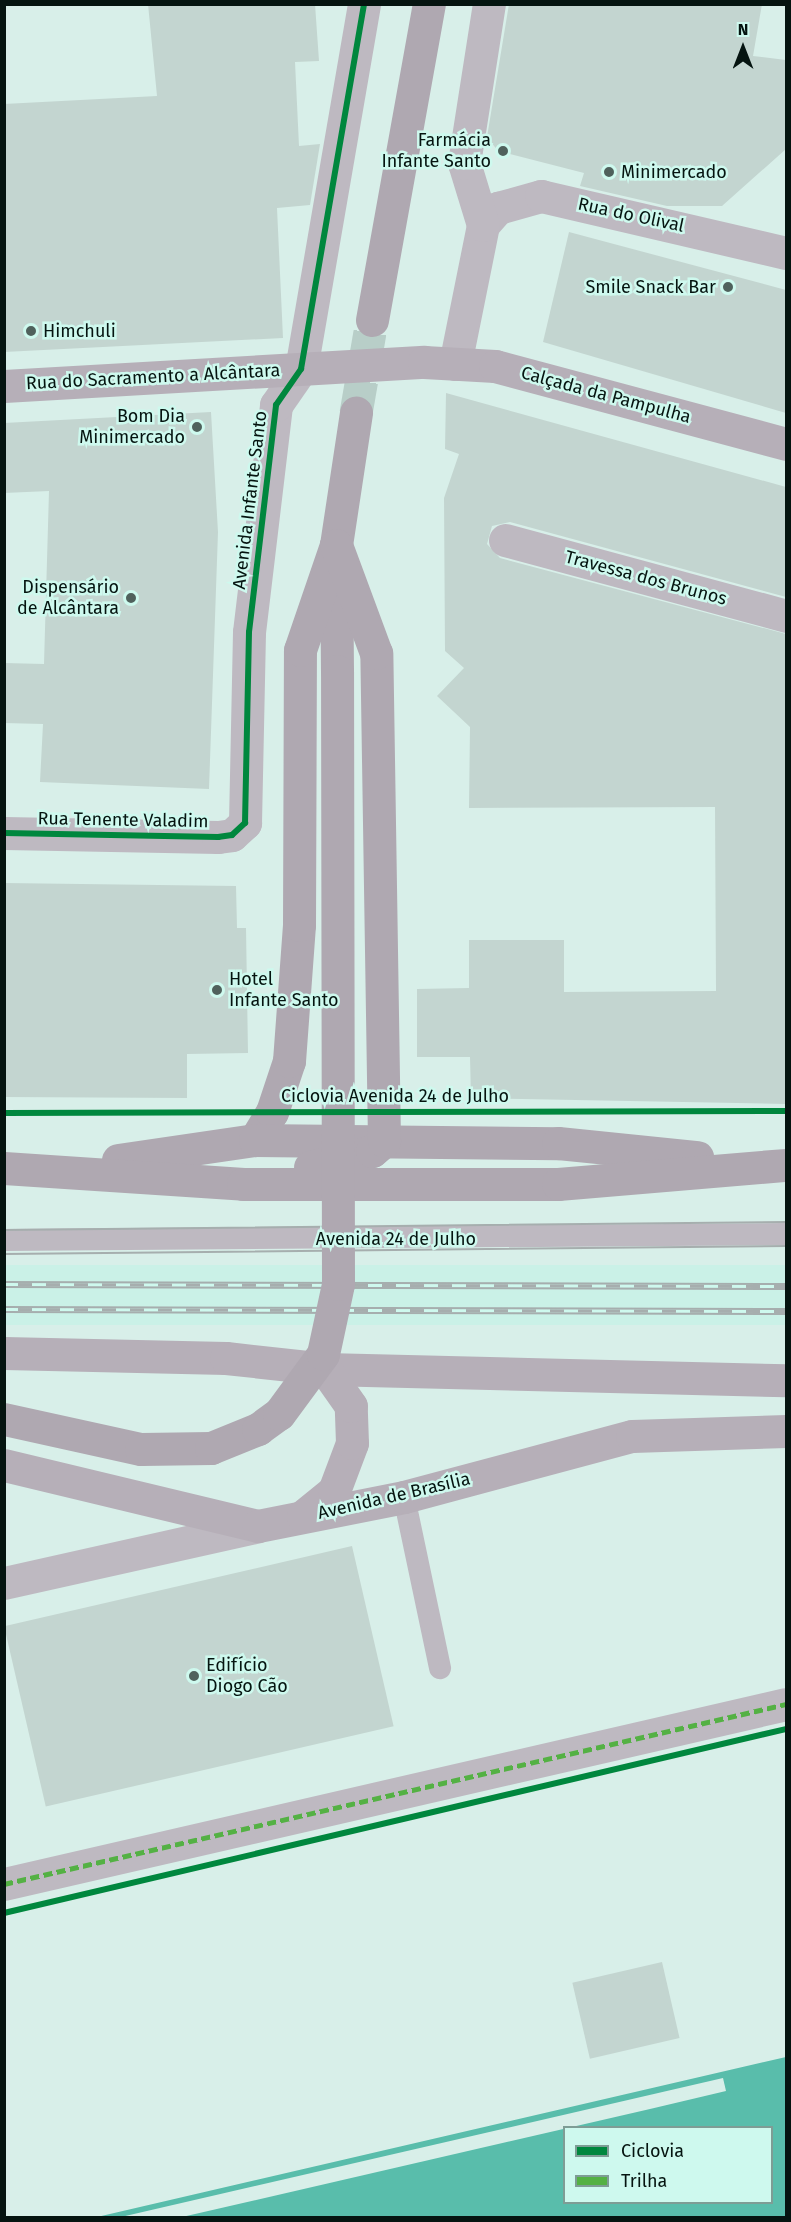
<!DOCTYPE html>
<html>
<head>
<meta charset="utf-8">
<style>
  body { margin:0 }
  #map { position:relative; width:791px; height:2222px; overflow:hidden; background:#d8efe9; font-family:"Fira Sans",sans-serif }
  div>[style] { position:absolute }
  .built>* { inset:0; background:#caf1e7; transform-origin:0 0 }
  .water>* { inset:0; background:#59bdab }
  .pier>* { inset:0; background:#d8efe9 }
  .building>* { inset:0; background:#c3d5d0; transform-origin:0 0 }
  .primary-tunnel>* { height:33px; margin-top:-16.5px; transform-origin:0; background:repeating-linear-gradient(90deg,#b8cec8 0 33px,transparent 0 49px) }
  .lane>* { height:22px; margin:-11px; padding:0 11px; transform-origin:11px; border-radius:11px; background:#beb9c1 }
  .street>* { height:33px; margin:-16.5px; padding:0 16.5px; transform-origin:16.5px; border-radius:16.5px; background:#beb9c1 }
  .secondary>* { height:33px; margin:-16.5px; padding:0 16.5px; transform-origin:16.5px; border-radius:16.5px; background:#b6afb8 }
  .primary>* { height:33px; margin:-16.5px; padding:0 16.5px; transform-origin:16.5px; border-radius:16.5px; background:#afa8b1 }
  .tram>* { height:1.5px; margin:-0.75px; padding:0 0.75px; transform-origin:0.75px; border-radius:0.75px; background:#a6aeae }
  .rail>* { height:7px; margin-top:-3.5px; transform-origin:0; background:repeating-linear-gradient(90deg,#cef9ee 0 14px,#a6aeae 0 28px); box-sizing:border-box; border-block:2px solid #a6aeae }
  .primary-bridge>* { height:33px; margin:-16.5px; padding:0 16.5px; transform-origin:16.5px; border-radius:16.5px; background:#afa8b1 }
  .quiet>* { height:4.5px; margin-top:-2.25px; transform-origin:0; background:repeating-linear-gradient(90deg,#54b144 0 9px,transparent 0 13.5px) }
  .cycleway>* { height:6px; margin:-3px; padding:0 3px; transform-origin:3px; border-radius:3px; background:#00873e }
  .dots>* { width:16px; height:16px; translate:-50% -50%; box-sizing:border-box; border:3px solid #cef9ee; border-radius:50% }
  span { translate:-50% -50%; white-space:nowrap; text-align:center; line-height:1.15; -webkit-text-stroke:5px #cef9ee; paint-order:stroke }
  .poi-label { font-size:18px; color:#051410 }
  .right { translate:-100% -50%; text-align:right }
  .left { translate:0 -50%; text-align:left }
  .street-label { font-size:18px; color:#051410 }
  .frame { position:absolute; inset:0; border:6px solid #051410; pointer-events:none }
  .legend { position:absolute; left:563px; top:2126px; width:210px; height:78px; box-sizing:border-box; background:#cef9ee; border:2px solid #7e9d95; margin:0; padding:8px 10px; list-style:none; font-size:18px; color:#051410 }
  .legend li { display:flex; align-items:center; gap:12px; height:30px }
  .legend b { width:30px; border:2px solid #7e9d95 }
  .north { position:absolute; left:713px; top:18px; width:60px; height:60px; -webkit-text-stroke:4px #cef9ee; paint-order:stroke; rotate:0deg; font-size:16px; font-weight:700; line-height:24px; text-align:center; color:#051410 }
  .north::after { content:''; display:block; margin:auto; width:21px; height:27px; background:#051410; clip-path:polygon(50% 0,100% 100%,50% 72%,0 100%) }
</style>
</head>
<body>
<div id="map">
  <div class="built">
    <i style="left:5px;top:1265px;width:781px;height:60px"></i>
  </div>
  <div class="water">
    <i style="clip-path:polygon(evenodd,786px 2057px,786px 2217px,97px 2217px,786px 2057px,564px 2128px,772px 2128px,772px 2202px,564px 2202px,564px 2128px)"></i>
  </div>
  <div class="pier">
    <i style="clip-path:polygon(723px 2078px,726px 2091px,650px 2109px,182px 2217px,121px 2217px)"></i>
  </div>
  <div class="building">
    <i style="clip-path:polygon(148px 4px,315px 4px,319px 61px,295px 62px,299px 146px,320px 144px,310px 205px,277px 208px,283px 338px,4px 352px,4px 104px,157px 96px)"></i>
    <i style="clip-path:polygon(509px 4px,762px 4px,753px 56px,786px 60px,786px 149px,722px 206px,667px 206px,580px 186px,584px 173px,498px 151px,487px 137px)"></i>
    <i style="clip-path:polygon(569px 232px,786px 290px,786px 413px,543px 342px)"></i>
    <i style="clip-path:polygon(446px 393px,786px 487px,786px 597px,510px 522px,492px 526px,487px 544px,500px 558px,786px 634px,786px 1104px,471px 1098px,470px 1057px,417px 1057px,417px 989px,469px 988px,469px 940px,564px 940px,564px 992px,716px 991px,715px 807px,469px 808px,470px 727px,437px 696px,464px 668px,445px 651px,444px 498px,459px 454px,445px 449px)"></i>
    <i style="clip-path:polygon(211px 412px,218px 532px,209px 789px,40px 782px,43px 724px,4px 723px,4px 663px,44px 664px,49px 491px,4px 493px,4px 423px)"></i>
    <i style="clip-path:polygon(4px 883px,236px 886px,237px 928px,246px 928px,248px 1053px,187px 1054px,187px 1098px,4px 1097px)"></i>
    <i style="left:352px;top:1546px;width:185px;height:357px;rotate:77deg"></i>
    <i style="left:662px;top:1962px;width:78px;height:92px;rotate:77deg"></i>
  </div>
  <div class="primary-tunnel">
    <i style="left:356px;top:413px;width:94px;rotate:-80.2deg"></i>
  </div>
  <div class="lane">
    <i style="left:4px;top:1240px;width:782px;rotate:-0.44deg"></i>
    <i style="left:404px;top:1497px;width:175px;rotate:78.1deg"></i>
  </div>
  <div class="street">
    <i style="left:483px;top:225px;width:23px;rotate:-49deg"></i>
    <i style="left:498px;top:208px;width:45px;rotate:-15.6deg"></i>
    <i style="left:541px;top:196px;width:252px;rotate:13.1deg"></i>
    <i style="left:455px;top:364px;width:142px;rotate:-78.6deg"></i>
    <i style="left:483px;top:225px;width:65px;rotate:-107deg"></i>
    <i style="left:464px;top:163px;width:161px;rotate:-81.1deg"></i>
    <i style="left:505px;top:540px;width:291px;rotate:15.1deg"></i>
    <i style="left:4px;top:833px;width:214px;rotate:1.1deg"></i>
    <i style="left:218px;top:837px;width:14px;rotate:-8deg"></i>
    <i style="left:232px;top:835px;width:18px;rotate:-43deg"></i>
    <i style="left:245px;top:823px;width:191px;rotate:-88.8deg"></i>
    <i style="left:249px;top:632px;width:229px;rotate:-83.2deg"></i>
    <i style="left:276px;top:405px;width:44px;rotate:-55.2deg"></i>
    <i style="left:301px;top:369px;width:370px;rotate:-80.2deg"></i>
    <i style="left:4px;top:1583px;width:260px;rotate:-12.6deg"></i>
    <i style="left:4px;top:1884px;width:802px;rotate:-12.96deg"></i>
  </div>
  <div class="secondary">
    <i style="left:4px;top:386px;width:421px;rotate:-3.3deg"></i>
    <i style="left:424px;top:362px;width:71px;rotate:3.2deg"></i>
    <i style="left:495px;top:366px;width:301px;rotate:15deg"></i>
    <i style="left:4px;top:1353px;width:222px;rotate:1.3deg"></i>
    <i style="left:226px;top:1358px;width:100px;rotate:6.3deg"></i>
    <i style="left:325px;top:1369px;width:461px;rotate:1.4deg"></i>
    <i style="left:4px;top:1465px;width:261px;rotate:13.5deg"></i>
    <i style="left:258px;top:1526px;width:149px;rotate:-11.2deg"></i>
    <i style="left:404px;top:1497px;width:236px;rotate:-15deg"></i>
    <i style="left:632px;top:1436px;width:154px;rotate:-1.9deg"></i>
    <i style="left:303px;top:1516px;width:40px;rotate:-39deg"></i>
    <i style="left:334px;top:1491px;width:51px;rotate:-69.4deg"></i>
    <i style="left:352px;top:1443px;width:37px;rotate:-92deg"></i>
    <i style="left:351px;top:1406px;width:45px;rotate:-125.1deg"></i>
  </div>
  <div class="primary">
    <i style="left:372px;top:320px;width:321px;rotate:-79.8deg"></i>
    <i style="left:337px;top:671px;width:126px;rotate:-90.5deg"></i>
    <i style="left:336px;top:545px;width:134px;rotate:-81.4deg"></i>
    <i style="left:255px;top:1140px;width:33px;rotate:-59deg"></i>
    <i style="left:272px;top:1112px;width:54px;rotate:-71.6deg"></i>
    <i style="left:289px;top:1061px;width:136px;rotate:-85.8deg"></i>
    <i style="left:299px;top:925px;width:275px;rotate:-89.8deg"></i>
    <i style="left:300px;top:650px;width:111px;rotate:-71.1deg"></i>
    <i style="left:118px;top:1160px;width:138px;rotate:-8.3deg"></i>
    <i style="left:255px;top:1140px;width:303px;rotate:0.6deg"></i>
    <i style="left:558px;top:1143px;width:140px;rotate:5.8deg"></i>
    <i style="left:310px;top:1167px;width:64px;rotate:-14.5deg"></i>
    <i style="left:372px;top:1151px;width:16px;rotate:-40deg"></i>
    <i style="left:384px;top:1141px;width:488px;rotate:-90.9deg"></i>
    <i style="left:376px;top:653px;width:115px;rotate:-110.3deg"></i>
    <i style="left:4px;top:1168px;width:240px;rotate:3.8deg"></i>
    <i style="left:243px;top:1184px;width:315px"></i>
    <i style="left:558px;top:1184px;width:229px;rotate:-4.8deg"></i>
  </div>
  <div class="tram">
    <i style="left:4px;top:1230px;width:782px;rotate:-0.59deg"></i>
    <i style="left:4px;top:1254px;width:782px;rotate:-0.59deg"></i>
  </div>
  <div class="rail">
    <i style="left:4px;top:1284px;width:782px;rotate:0.15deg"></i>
    <i style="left:4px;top:1309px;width:782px;rotate:0.15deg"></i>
  </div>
  <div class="primary-bridge">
    <i style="left:4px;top:1419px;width:140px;rotate:12.4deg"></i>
    <i style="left:141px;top:1449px;width:70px;rotate:-0.8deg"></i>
    <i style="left:211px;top:1448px;width:51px;rotate:-22deg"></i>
    <i style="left:258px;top:1429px;width:26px;rotate:-36deg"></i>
    <i style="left:279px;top:1414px;width:74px;rotate:-53.7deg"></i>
    <i style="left:323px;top:1354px;width:72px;rotate:-77.9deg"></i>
    <i style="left:338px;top:1284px;width:613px;rotate:-90.09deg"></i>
  </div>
  <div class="quiet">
    <i style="left:4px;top:1884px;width:802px;rotate:-12.96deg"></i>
  </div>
  <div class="cycleway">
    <i style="left:4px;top:833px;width:214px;rotate:1.1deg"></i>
    <i style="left:218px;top:837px;width:14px;rotate:-8deg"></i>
    <i style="left:232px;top:835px;width:18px;rotate:-43deg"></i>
    <i style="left:245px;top:823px;width:191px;rotate:-88.8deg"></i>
    <i style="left:249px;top:632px;width:229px;rotate:-83.2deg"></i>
    <i style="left:276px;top:405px;width:44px;rotate:-55.2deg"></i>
    <i style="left:301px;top:369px;width:370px;rotate:-80.2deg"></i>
    <i style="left:4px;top:1113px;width:782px;rotate:-0.15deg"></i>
    <i style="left:4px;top:1913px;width:803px;rotate:-13.24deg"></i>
  </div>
  <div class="dots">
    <i style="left:503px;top:151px;background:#4f615c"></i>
    <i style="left:609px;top:172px;background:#4f615c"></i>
    <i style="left:728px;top:287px;background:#4f615c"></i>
    <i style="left:31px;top:331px;background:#4f615c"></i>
    <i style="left:197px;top:427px;background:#4f615c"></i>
    <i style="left:131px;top:598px;background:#4f615c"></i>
    <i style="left:217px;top:990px;background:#4f615c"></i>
    <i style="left:194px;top:1676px;background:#4f615c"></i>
  </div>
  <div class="poi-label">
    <span class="right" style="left:491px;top:151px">Farmácia<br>Infante Santo</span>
    <span class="left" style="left:621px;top:172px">Minimercado</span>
    <span class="right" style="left:716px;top:287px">Smile Snack Bar</span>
    <span class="left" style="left:43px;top:331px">Himchuli</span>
    <span class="right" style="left:185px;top:427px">Bom Dia<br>Minimercado</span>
    <span class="right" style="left:119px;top:598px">Dispensário<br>de Alcântara</span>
    <span class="left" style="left:229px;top:990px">Hotel<br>Infante Santo</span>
    <span class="left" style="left:206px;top:1676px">Edifício<br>Diogo Cão</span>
  </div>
  <div class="street-label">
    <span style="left:631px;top:215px;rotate:12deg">Rua do Olival</span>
    <span style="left:153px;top:377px;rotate:-3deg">Rua do Sacramento a Alcântara</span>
    <span style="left:606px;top:395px;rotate:15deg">Calçada da Pampulha</span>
    <span style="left:250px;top:500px;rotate:-83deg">Avenida Infante Santo</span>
    <span style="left:646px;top:578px;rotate:15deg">Travessa dos Brunos</span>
    <span style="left:123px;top:820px;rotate:1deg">Rua Tenente Valadim</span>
    <span style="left:395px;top:1096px">Ciclovia Avenida 24 de Julho</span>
    <span style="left:396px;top:1239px">Avenida 24 de Julho</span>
    <span style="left:394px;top:1496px;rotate:-13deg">Avenida de Brasília</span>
  </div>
  <div class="frame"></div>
  <ul class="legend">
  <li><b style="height:8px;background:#00873e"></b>Ciclovia</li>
  <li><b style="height:8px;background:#54b144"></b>Trilha</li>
  </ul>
  <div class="north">N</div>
</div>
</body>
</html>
